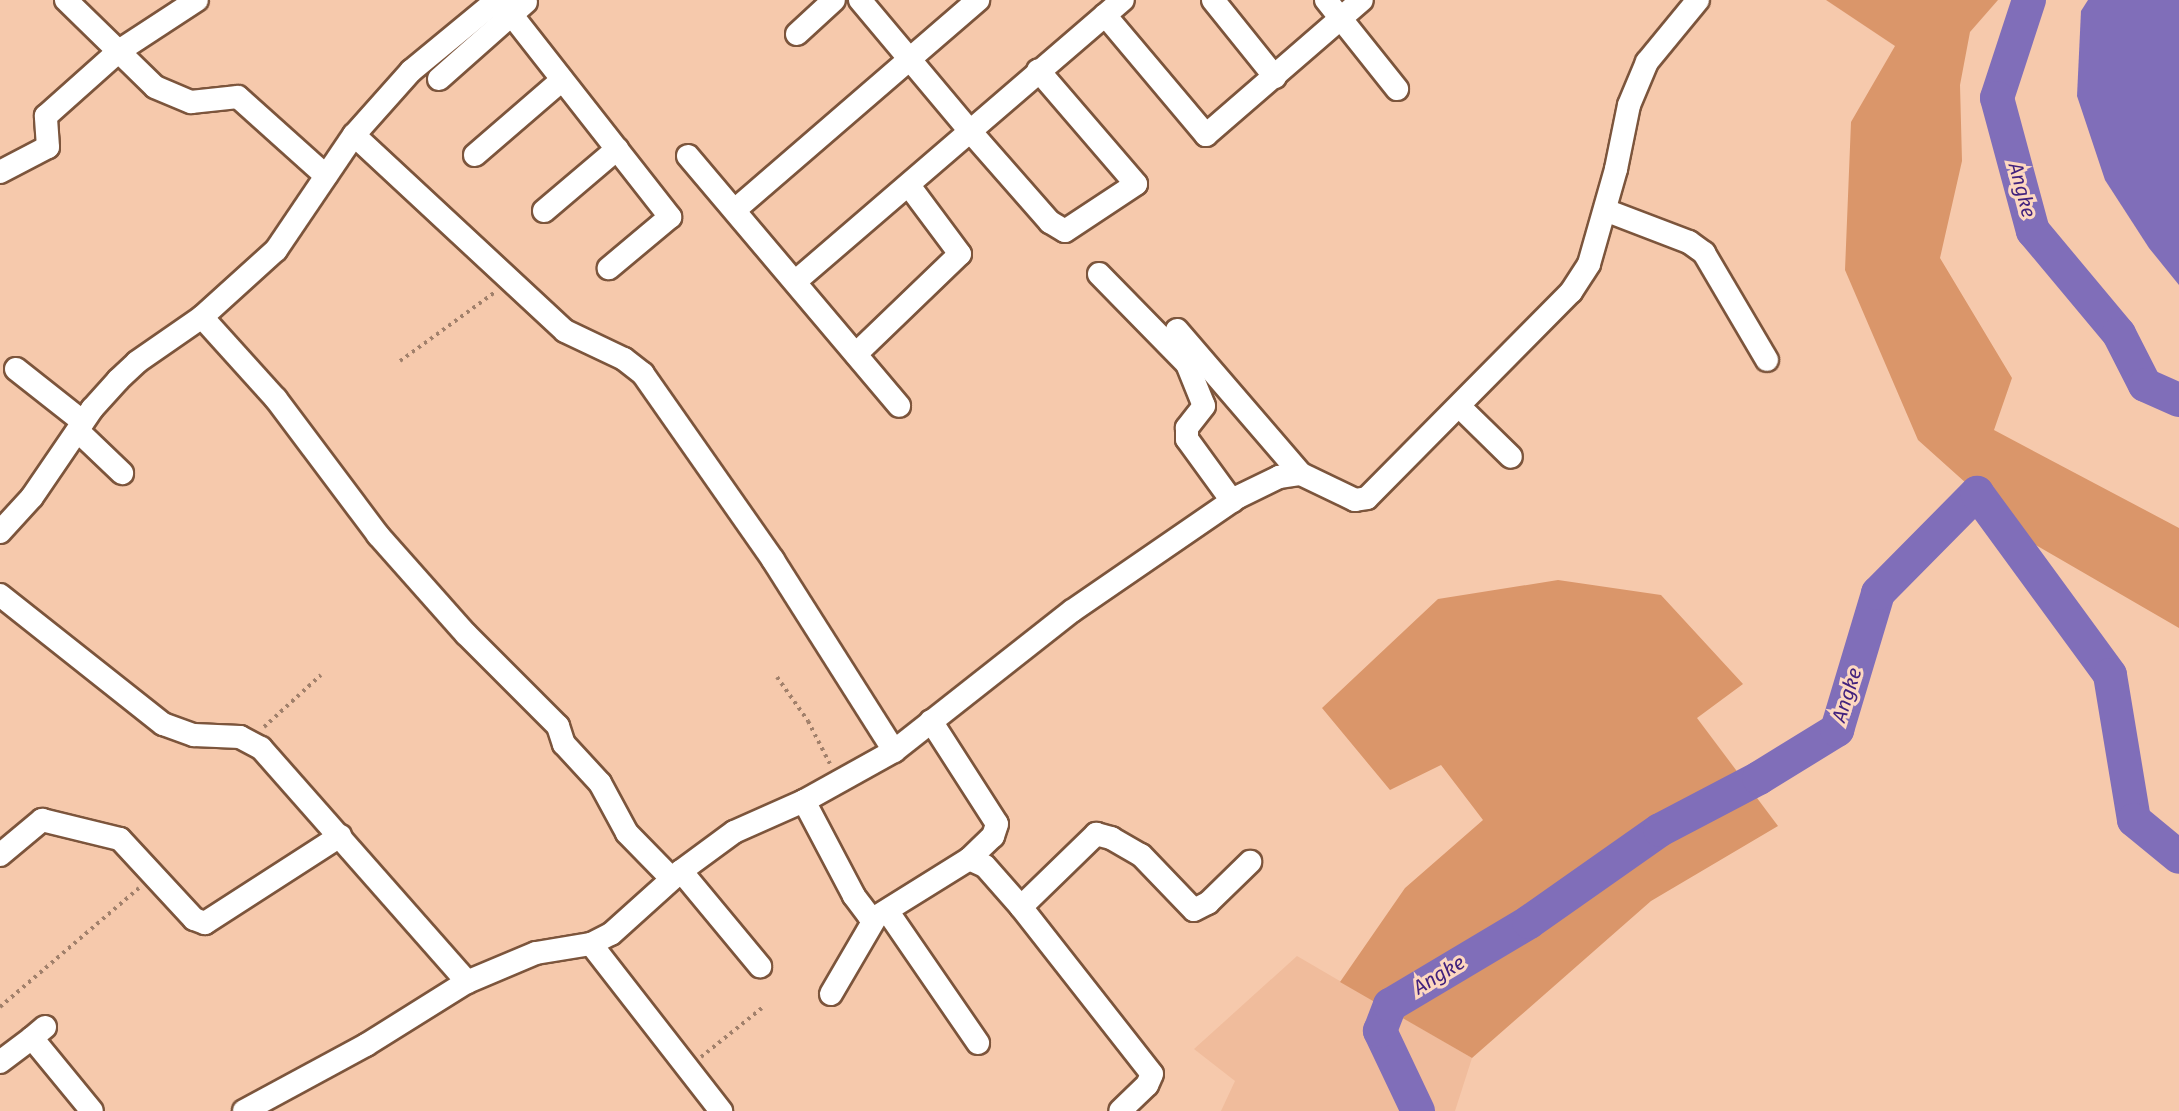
<!DOCTYPE html>
<html>
<head>
<meta charset="utf-8">
<style>
  body { margin:0 }
  #map { position:relative; width:2179px; height:1111px; overflow:hidden; background:#f6c9ac; font-family:"Fira Sans",sans-serif }
  div>[style] { position:absolute }
  .built>* { inset:0; background:#f0bc9c }
  .green>* { inset:0; background:#da966a }
  .water>* { inset:0; background:#806eb9 }
  .river>* { height:34px; margin:-17px; padding:0 17px; transform-origin:17px; border-radius:17px; background:#806eb9 }
  .path>* { height:4px; margin-top:-2px; transform-origin:0; background:repeating-linear-gradient(90deg,#a1806b 0 3px,transparent 0 7.5px) }
  .roads { filter:drop-shadow(2px 0 #7c553c) drop-shadow(-2px 0 #7c553c) drop-shadow(0 2px #7c553c) drop-shadow(0 -2px #7c553c) }
  .minor>* { height:22px; margin:-11px; padding:0 11px; transform-origin:11px; border-radius:11px; background:#fff }
  span { translate:-50% -50%; white-space:nowrap; text-align:center; line-height:1.15; -webkit-text-stroke:6px #fdd8c1; paint-order:stroke }
  .water-label { font-size:20px; color:#42227d; font-style:italic }
</style>
</head>
<body>
<div id="map">
  <div class="built">
    <i style="clip-path:polygon(1297px 956px,1472px 1058px,1455px 1111px,1221px 1111px,1235px 1081px,1194px 1049px)"></i>
  </div>
  <div class="green">
    <i style="clip-path:polygon(1826px 0,1998px 0,1970px 32px,1960px 85px,1962px 161px,1940px 258px,2012px 378px,1994px 430px,2179px 528px,2179px 628px,2034px 544px,1918px 440px,1845px 270px,1851px 122px,1895px 46px)"></i>
    <i style="clip-path:polygon(1558px 580px,1661px 595px,1743px 684px,1697px 718px,1778px 826px,1651px 901px,1472px 1058px,1340px 982px,1405px 888px,1483px 820px,1441px 765px,1390px 790px,1322px 708px,1438px 599px)"></i>
  </div>
  <div class="water">
    <i style="clip-path:polygon(2088px 0,2179px 0,2179px 285px,2149px 248px,2105px 180px,2077px 96px,2081px 11px)"></i>
  </div>
  <div class="river">
    <i style="left:2029px;top:0;width:103px;rotate:108.1deg"></i>
    <i style="left:1997px;top:98px;width:138px;rotate:74.9deg"></i>
    <i style="left:2033px;top:231px;width:134px;rotate:50.1deg"></i>
    <i style="left:2119px;top:334px;width:57px;rotate:63deg"></i>
    <i style="left:2145px;top:385px;width:37px;rotate:24deg"></i>
    <i style="left:1418px;top:1111px;width:89px;rotate:-115.4deg"></i>
    <i style="left:1380px;top:1031px;width:28px;rotate:-69deg"></i>
    <i style="left:1390px;top:1005px;width:162px;rotate:-30.8deg"></i>
    <i style="left:1529px;top:922px;width:160px;rotate:-35.1deg"></i>
    <i style="left:1660px;top:830px;width:112px;rotate:-27.7deg"></i>
    <i style="left:1759px;top:778px;width:92px;rotate:-31.6deg"></i>
    <i style="left:1837px;top:730px;width:143px;rotate:-73.3deg"></i>
    <i style="left:1878px;top:593px;width:141px;rotate:-45.3deg"></i>
    <i style="left:1977px;top:493px;width:225px;rotate:53.8deg"></i>
    <i style="left:2110px;top:675px;width:147px;rotate:80.6deg"></i>
    <i style="left:2134px;top:820px;width:58px;rotate:39.4deg"></i>
  </div>
  <div class="path">
    <i style="left:400px;top:361px;width:116px;rotate:-35.9deg"></i>
    <i style="left:777px;top:677px;width:54px;rotate:54.8deg"></i>
    <i style="left:808px;top:721px;width:51px;rotate:62.9deg"></i>
    <i style="left:264px;top:727px;width:77px;rotate:-42.4deg"></i>
    <i style="left:0;top:1007px;width:183px;rotate:-40.6deg"></i>
    <i style="left:701px;top:1057px;width:78px;rotate:-38.8deg"></i>
  </div>
  <div class="roads">
    <div class="minor">
      <i style="left:66px;top:0;width:124px;rotate:44.3deg"></i>
      <i style="left:155px;top:87px;width:39px;rotate:23deg"></i>
      <i style="left:191px;top:102px;width:47px;rotate:-6.1deg"></i>
      <i style="left:238px;top:97px;width:118px;rotate:41.9deg"></i>
      <i style="left:500px;top:0;width:276px;rotate:51.9deg"></i>
      <i style="left:670px;top:217px;width:80px;rotate:140.1deg"></i>
      <i style="left:860px;top:0;width:171px;rotate:50deg"></i>
      <i style="left:970px;top:131px;width:121px;rotate:48.7deg"></i>
      <i style="left:1050px;top:222px;width:17px;rotate:31deg"></i>
      <i style="left:1065px;top:231px;width:85px;rotate:-33.5deg"></i>
      <i style="left:1136px;top:184px;width:150px;rotate:-130.7deg"></i>
      <i style="left:1213px;top:0;width:99px;rotate:51.2deg"></i>
      <i style="left:1326px;top:0;width:114px;rotate:51.4deg"></i>
      <i style="left:1105px;top:15px;width:157px;rotate:49.9deg"></i>
      <i style="left:1206px;top:135px;width:206px;rotate:-40.9deg"></i>
      <i style="left:797px;top:34px;width:50px;rotate:-42.6deg"></i>
      <i style="left:439px;top:79px;width:116px;rotate:-41.5deg"></i>
      <i style="left:354px;top:135px;width:288px;rotate:42.9deg"></i>
      <i style="left:565px;top:331px;width:65px;rotate:25.4deg"></i>
      <i style="left:624px;top:359px;width:24px;rotate:38deg"></i>
      <i style="left:643px;top:374px;width:227px;rotate:55deg"></i>
      <i style="left:773px;top:560px;width:226px;rotate:57.6deg"></i>
      <i style="left:475px;top:155px;width:115px;rotate:-40.8deg"></i>
      <i style="left:688px;top:156px;width:327px;rotate:49.8deg"></i>
      <i style="left:0;top:172px;width:54px;rotate:-27.5deg"></i>
      <i style="left:48px;top:147px;width:31px;rotate:-94deg"></i>
      <i style="left:46px;top:116px;width:98px;rotate:-41.7deg"></i>
      <i style="left:119px;top:51px;width:93px;rotate:-33.2deg"></i>
      <i style="left:736px;top:209px;width:320px;rotate:-40.8deg"></i>
      <i style="left:1605px;top:210px;width:90px;rotate:20.9deg"></i>
      <i style="left:1689px;top:242px;width:19px;rotate:36deg"></i>
      <i style="left:1704px;top:253px;width:124px;rotate:59.5deg"></i>
      <i style="left:544px;top:211px;width:96px;rotate:-40.3deg"></i>
      <i style="left:1099px;top:274px;width:126px;rotate:45.6deg"></i>
      <i style="left:1187px;top:364px;width:45px;rotate:68deg"></i>
      <i style="left:1204px;top:406px;width:28px;rotate:128deg"></i>
      <i style="left:1187px;top:428px;width:11px;rotate:90deg"></i>
      <i style="left:1187px;top:439px;width:77px;rotate:54deg"></i>
      <i style="left:796px;top:281px;width:431px;rotate:-40.7deg"></i>
      <i style="left:202px;top:317px;width:110px;rotate:47.9deg"></i>
      <i style="left:276px;top:399px;width:170px;rotate:53.1deg"></i>
      <i style="left:378px;top:535px;width:132px;rotate:48.4deg"></i>
      <i style="left:466px;top:634px;width:130px;rotate:45deg"></i>
      <i style="left:558px;top:726px;width:19px;rotate:72deg"></i>
      <i style="left:564px;top:744px;width:53px;rotate:47.3deg"></i>
      <i style="left:600px;top:783px;width:57px;rotate:61.6deg"></i>
      <i style="left:627px;top:833px;width:64px;rotate:45.6deg"></i>
      <i style="left:1177px;top:330px;width:190px;rotate:49.3deg"></i>
      <i style="left:1301px;top:474px;width:60px;rotate:25.7deg"></i>
      <i style="left:1355px;top:500px;width:12px;rotate:-9deg"></i>
      <i style="left:1367px;top:498px;width:290px;rotate:-45.3deg"></i>
      <i style="left:1571px;top:292px;width:33px;rotate:-57deg"></i>
      <i style="left:1589px;top:264px;width:99px;rotate:-74.1deg"></i>
      <i style="left:1616px;top:169px;width:65px;rotate:-78.5deg"></i>
      <i style="left:1629px;top:105px;width:47px;rotate:-67.3deg"></i>
      <i style="left:1647px;top:62px;width:80px;rotate:-50.6deg"></i>
      <i style="left:856px;top:354px;width:144px;rotate:-43.9deg"></i>
      <i style="left:960px;top:254px;width:84px;rotate:-126.7deg"></i>
      <i style="left:16px;top:369px;width:85px;rotate:38.3deg"></i>
      <i style="left:1460px;top:407px;width:71px;rotate:44.4deg"></i>
      <i style="left:78px;top:431px;width:61px;rotate:43.7deg"></i>
      <i style="left:0;top:532px;width:47px;rotate:-47.6deg"></i>
      <i style="left:32px;top:497px;width:107px;rotate:-55.7deg"></i>
      <i style="left:92px;top:409px;width:39px;rotate:-48deg"></i>
      <i style="left:118px;top:380px;width:26px;rotate:-43deg"></i>
      <i style="left:137px;top:362px;width:79px;rotate:-34.7deg"></i>
      <i style="left:202px;top:317px;width:100px;rotate:-42.2deg"></i>
      <i style="left:276px;top:250px;width:139px;rotate:-55.9deg"></i>
      <i style="left:354px;top:135px;width:86px;rotate:-48.3deg"></i>
      <i style="left:411px;top:71px;width:112px;rotate:-39.5deg"></i>
      <i style="left:0;top:595px;width:208px;rotate:38.4deg"></i>
      <i style="left:163px;top:724px;width:33px;rotate:20deg"></i>
      <i style="left:194px;top:735px;width:46px;rotate:2.5deg"></i>
      <i style="left:240px;top:737px;width:24px;rotate:28deg"></i>
      <i style="left:261px;top:748px;width:312px;rotate:48.6deg"></i>
      <i style="left:931px;top:721px;width:122px;rotate:57.3deg"></i>
      <i style="left:997px;top:824px;width:13px;rotate:108deg"></i>
      <i style="left:993px;top:836px;width:33px;rotate:136deg"></i>
      <i style="left:804px;top:801px;width:107px;rotate:62.2deg"></i>
      <i style="left:854px;top:896px;width:25px;rotate:53deg"></i>
      <i style="left:869px;top:916px;width:7px;rotate:8deg"></i>
      <i style="left:876px;top:917px;width:110px;rotate:-31.9deg"></i>
      <i style="left:969px;top:859px;width:17px;rotate:24deg"></i>
      <i style="left:985px;top:866px;width:55px;rotate:48.7deg"></i>
      <i style="left:1021px;top:907px;width:105px;rotate:-44.2deg"></i>
      <i style="left:1096px;top:834px;width:16px;rotate:15deg"></i>
      <i style="left:1111px;top:838px;width:34px;rotate:30deg"></i>
      <i style="left:1141px;top:855px;width:76px;rotate:46.1deg"></i>
      <i style="left:1194px;top:910px;width:16px;rotate:-27deg"></i>
      <i style="left:1208px;top:903px;width:59px;rotate:-44.3deg"></i>
      <i style="left:0;top:855px;width:55px;rotate:-39.8deg"></i>
      <i style="left:42px;top:820px;width:80px;rotate:13.7deg"></i>
      <i style="left:120px;top:839px;width:109px;rotate:47.2deg"></i>
      <i style="left:194px;top:919px;width:12px;rotate:20deg"></i>
      <i style="left:205px;top:923px;width:161px;rotate:-32.8deg"></i>
      <i style="left:681px;top:871px;width:124px;rotate:50.3deg"></i>
      <i style="left:1021px;top:907px;width:212px;rotate:51.9deg"></i>
      <i style="left:1152px;top:1074px;width:12px;rotate:114deg"></i>
      <i style="left:1147px;top:1085px;width:37px;rotate:136deg"></i>
      <i style="left:888px;top:912px;width:159px;rotate:55.5deg"></i>
      <i style="left:591px;top:944px;width:212px;rotate:52.1deg"></i>
      <i style="left:831px;top:994px;width:89px;rotate:-59.7deg"></i>
      <i style="left:45px;top:1027px;width:17px;rotate:140deg"></i>
      <i style="left:32px;top:1038px;width:94px;rotate:50.6deg"></i>
      <i style="left:0;top:1062px;width:40px;rotate:-37deg"></i>
      <i style="left:244px;top:1111px;width:139px;rotate:-28.4deg"></i>
      <i style="left:366px;top:1045px;width:119px;rotate:-32deg"></i>
      <i style="left:467px;top:982px;width:75px;rotate:-22.8deg"></i>
      <i style="left:536px;top:953px;width:56px;rotate:-9.3deg"></i>
      <i style="left:591px;top:944px;width:22px;rotate:-27deg"></i>
      <i style="left:611px;top:934px;width:94px;rotate:-42deg"></i>
      <i style="left:681px;top:871px;width:66px;rotate:-36.3deg"></i>
      <i style="left:734px;top:832px;width:77px;rotate:-23.9deg"></i>
      <i style="left:804px;top:801px;width:103px;rotate:-29.1deg"></i>
      <i style="left:894px;top:751px;width:226px;rotate:-38.2deg"></i>
      <i style="left:1072px;top:611px;width:201px;rotate:-34.5deg"></i>
      <i style="left:1238px;top:497px;width:46px;rotate:-26deg"></i>
      <i style="left:1279px;top:477px;width:22px;rotate:-8deg"></i>
    </div>
  </div>
  <div class="water-label">
    <span style="left:2022px;top:190px;rotate:75deg">Angke</span>
    <span style="left:1847px;top:695px;rotate:-72deg">Angke</span>
    <span style="left:1439px;top:975px;rotate:-31deg">Angke</span>
  </div>
</div>
</body>
</html>
